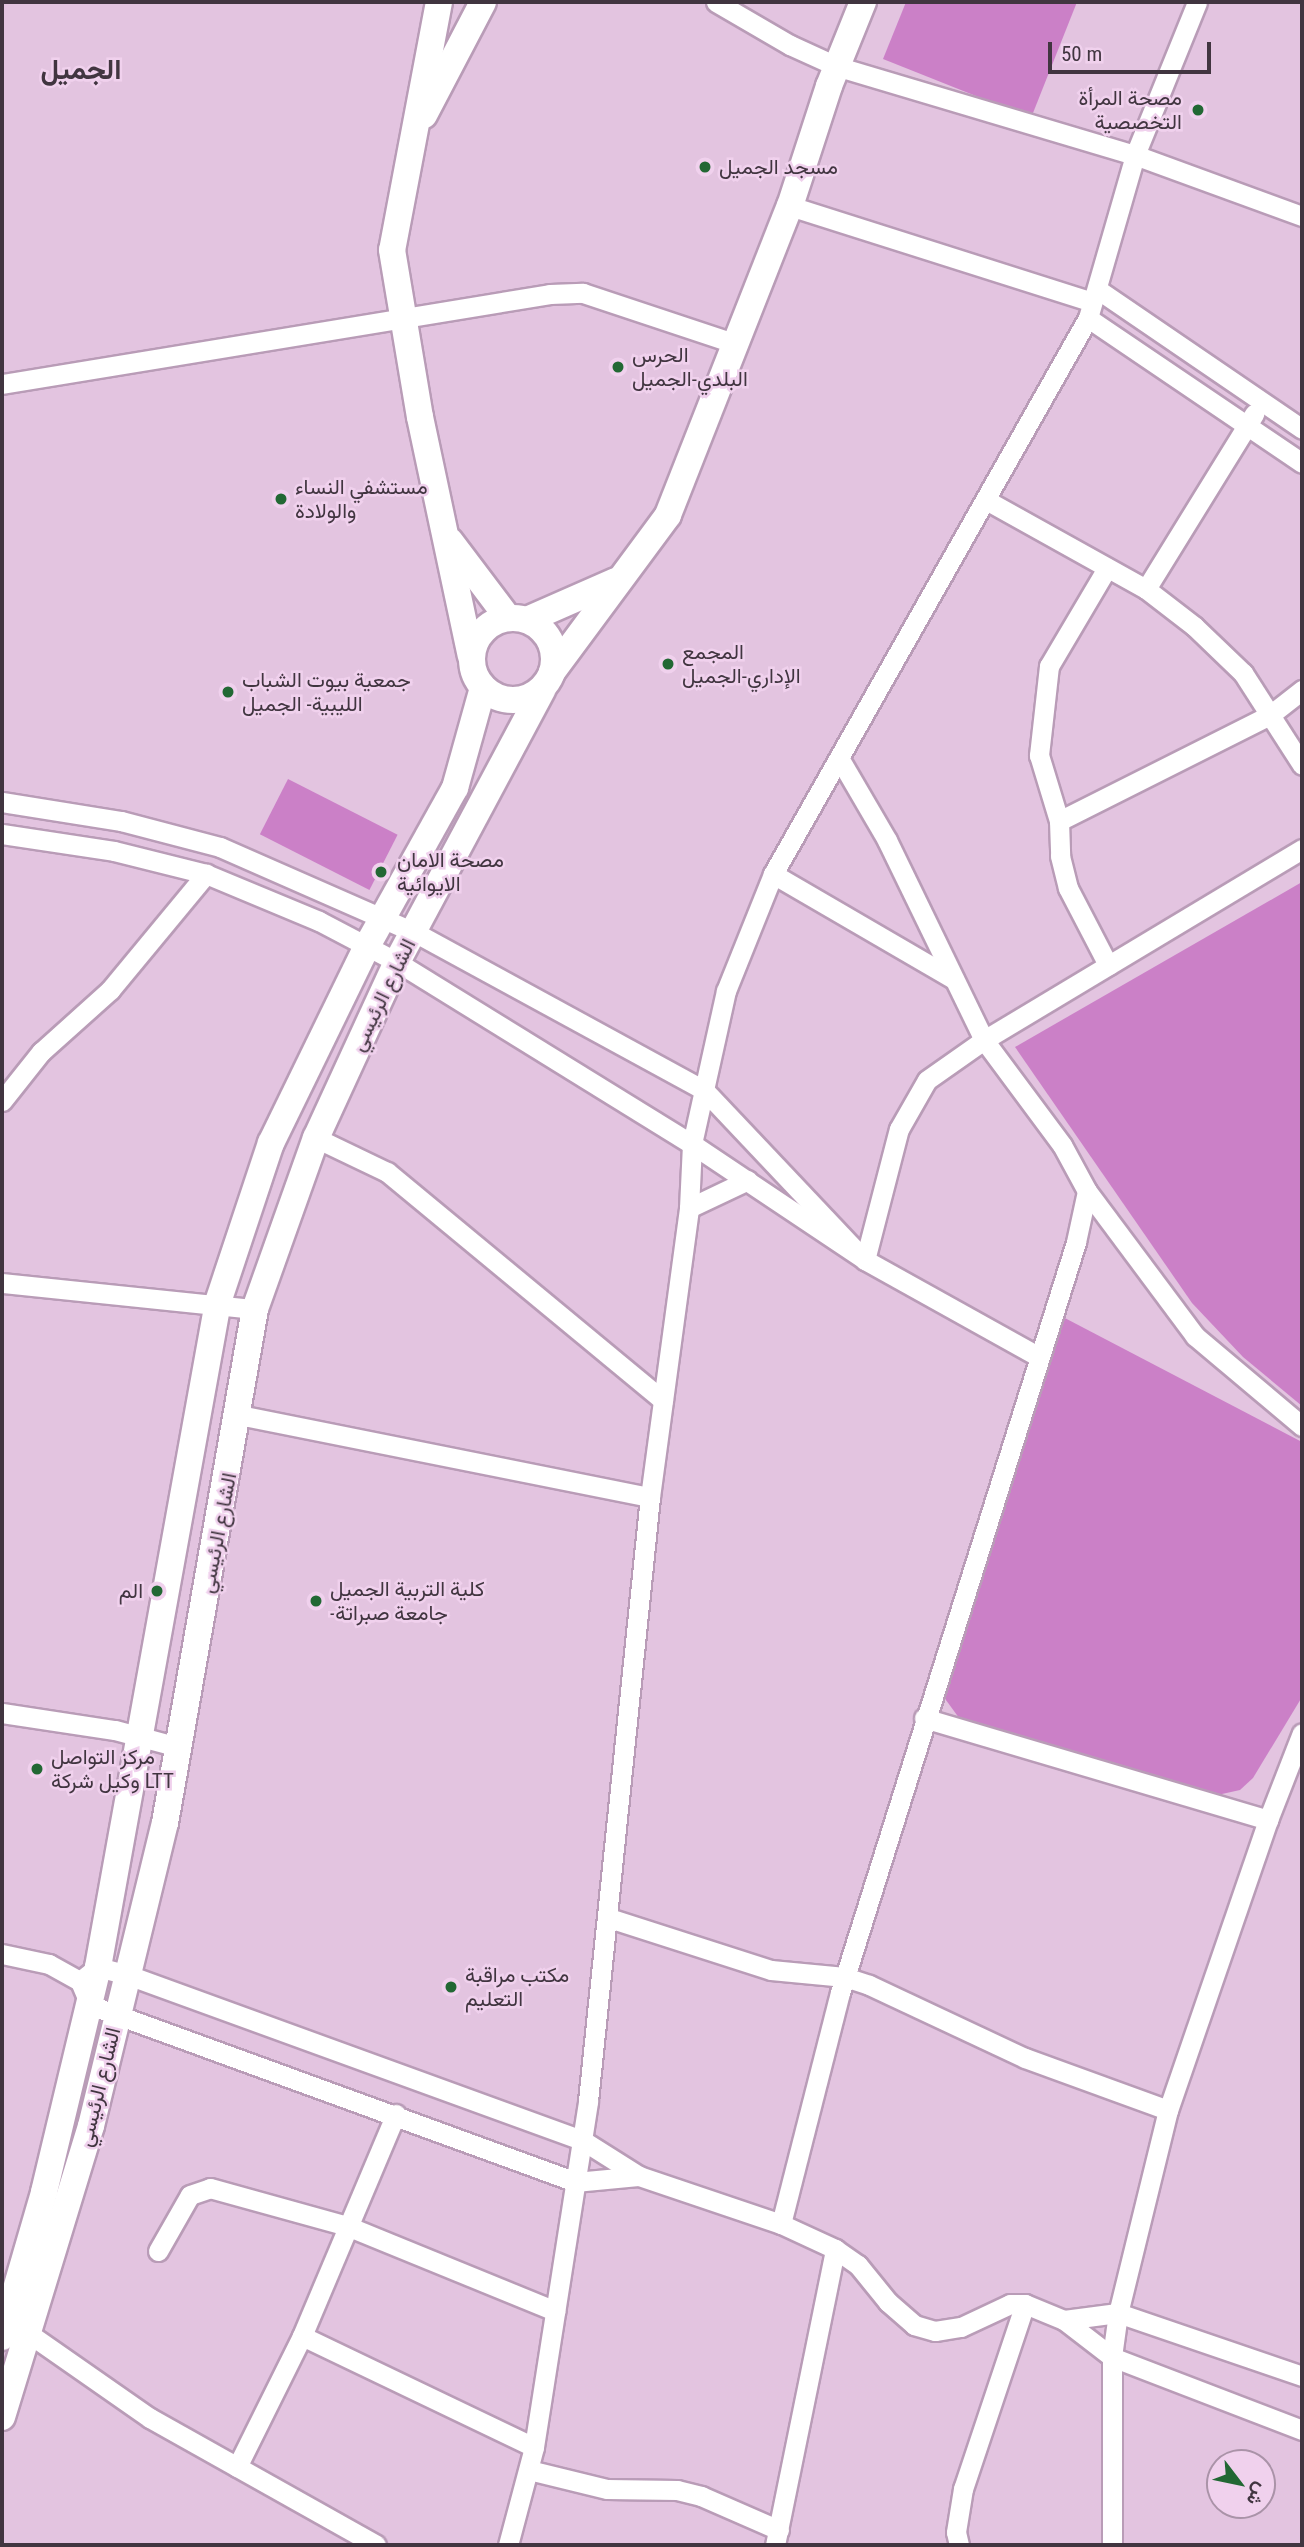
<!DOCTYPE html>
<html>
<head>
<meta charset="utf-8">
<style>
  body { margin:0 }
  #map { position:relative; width:1304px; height:2547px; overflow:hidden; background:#e3c4e0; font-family:"Roboto Condensed",Vazirmatn,sans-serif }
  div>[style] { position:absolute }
  .green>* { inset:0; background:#cb80c7; transform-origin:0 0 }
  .roads { filter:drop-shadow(2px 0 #b99cb7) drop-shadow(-2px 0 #b99cb7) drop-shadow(0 2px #b99cb7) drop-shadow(0 -2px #b99cb7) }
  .street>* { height:19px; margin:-9.5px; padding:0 9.5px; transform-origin:9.5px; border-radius:9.5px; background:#fff }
  .secondary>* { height:26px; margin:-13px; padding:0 13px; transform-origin:13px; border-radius:13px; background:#fff }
  .secondary>.ring { margin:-13px; padding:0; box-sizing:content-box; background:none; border:26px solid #fff; border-radius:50% }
  .dots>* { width:19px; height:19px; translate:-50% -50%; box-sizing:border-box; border:4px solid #f0d1ed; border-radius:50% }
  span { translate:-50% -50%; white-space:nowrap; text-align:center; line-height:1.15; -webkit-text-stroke:5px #f0d1ed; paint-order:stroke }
  .poi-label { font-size:21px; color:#413540 }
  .right { translate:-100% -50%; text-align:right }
  .left { translate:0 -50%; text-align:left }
  .street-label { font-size:21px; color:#413540 }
  .district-label { font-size:28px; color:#413540; font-weight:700 }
  .frame { position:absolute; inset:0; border:4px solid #413540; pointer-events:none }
  .north { position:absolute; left:1206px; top:2449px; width:70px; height:70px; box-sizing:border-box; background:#f0d1ed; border:2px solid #aa93a8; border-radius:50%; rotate:122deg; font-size:19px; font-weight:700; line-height:28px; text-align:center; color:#413540 }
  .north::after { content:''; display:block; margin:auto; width:24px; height:32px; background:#226834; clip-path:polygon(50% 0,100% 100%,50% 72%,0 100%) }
  .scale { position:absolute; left:1048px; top:42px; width:163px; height:32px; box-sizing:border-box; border:4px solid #413540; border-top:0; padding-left:9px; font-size:21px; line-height:24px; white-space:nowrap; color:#413540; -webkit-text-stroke:5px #f0d1ed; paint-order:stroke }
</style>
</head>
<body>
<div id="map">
  <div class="green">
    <i style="clip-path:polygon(906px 2px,1077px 2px,1031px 118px,883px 59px)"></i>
    <i style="left:288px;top:779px;width:123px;height:62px;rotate:27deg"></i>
    <i style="clip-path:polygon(1302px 882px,1302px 1406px,1243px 1357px,1192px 1303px,1015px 1047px)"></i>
    <i style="clip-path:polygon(1061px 1316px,1302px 1442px,1302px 1697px,1253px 1778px,1240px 1790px,1213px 1796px,962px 1722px,943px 1696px)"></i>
  </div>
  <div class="roads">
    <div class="street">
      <i style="left:716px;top:2px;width:86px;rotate:30.2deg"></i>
      <i style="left:790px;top:45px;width:51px;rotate:24.5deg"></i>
      <i style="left:836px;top:66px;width:312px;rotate:16.6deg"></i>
      <i style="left:1135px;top:155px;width:178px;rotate:20.1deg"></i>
      <i style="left:790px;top:206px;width:317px;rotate:17.6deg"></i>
      <i style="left:1097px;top:289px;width:248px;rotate:34.3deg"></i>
      <i style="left:1088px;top:318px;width:258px;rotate:34.1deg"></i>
      <i style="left:2px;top:384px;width:555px;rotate:-9.33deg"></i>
      <i style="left:550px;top:294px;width:33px;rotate:-2deg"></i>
      <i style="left:583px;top:293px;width:161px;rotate:18.4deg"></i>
      <i style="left:986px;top:500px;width:183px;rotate:29.1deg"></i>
      <i style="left:1146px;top:589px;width:61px;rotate:37.6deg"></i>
      <i style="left:1194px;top:626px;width:68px;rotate:43.8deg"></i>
      <i style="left:1243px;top:673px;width:109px;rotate:57.3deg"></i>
      <i style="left:1107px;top:568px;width:114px;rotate:120.6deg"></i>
      <i style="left:1049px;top:666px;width:90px;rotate:96.4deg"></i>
      <i style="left:1039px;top:755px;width:69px;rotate:73.1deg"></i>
      <i style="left:1059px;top:821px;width:35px;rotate:88deg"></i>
      <i style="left:1060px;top:856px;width:33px;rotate:76deg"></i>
      <i style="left:1068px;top:888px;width:87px;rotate:62.5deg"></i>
      <i style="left:1146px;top:589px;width:206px;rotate:-58.3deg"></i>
      <i style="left:2px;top:802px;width:121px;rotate:9.1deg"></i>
      <i style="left:121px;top:821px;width:102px;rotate:14.7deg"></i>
      <i style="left:220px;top:847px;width:212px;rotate:23.7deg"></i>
      <i style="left:414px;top:932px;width:330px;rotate:28.6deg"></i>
      <i style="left:704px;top:1090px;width:234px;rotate:46.6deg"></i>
      <i style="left:865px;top:1260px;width:199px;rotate:29.1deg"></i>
      <i style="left:1059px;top:821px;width:236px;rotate:-26.7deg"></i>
      <i style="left:1270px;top:715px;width:41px;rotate:-38deg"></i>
      <i style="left:2px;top:834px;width:113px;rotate:8.6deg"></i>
      <i style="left:114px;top:851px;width:95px;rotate:14deg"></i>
      <i style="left:206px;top:874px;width:122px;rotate:22.6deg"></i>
      <i style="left:319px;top:921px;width:88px;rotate:27.7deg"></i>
      <i style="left:397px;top:962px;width:347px;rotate:31.7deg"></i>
      <i style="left:692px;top:1144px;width:208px;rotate:33.8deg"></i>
      <i style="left:865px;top:1260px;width:135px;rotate:-75.5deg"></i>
      <i style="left:899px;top:1129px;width:56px;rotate:-60.3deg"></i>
      <i style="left:927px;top:1080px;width:70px;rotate:-35.1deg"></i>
      <i style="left:984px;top:1040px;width:371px;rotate:-31deg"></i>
      <i style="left:773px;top:874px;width:207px;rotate:30.2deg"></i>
      <i style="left:2px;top:1101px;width:63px;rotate:-51.5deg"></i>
      <i style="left:41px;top:1052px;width:93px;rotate:-41.9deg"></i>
      <i style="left:110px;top:990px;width:151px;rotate:-50.4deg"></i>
      <i style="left:316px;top:1138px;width:79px;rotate:25.6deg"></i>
      <i style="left:387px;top:1172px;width:358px;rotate:39.6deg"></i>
      <i style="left:1087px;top:1191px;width:181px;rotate:53.3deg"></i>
      <i style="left:1195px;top:1336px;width:140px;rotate:40.1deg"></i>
      <i style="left:689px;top:1208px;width:65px;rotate:-25.4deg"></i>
      <i style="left:2px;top:1283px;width:254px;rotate:5.9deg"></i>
      <i style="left:239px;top:1415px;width:419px;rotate:11.3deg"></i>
      <i style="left:2px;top:1713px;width:114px;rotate:8.6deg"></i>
      <i style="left:115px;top:1730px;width:65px;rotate:15.1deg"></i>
      <i style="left:924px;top:1718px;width:359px;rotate:16.5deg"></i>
      <i style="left:1268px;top:1820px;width:307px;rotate:109deg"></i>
      <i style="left:1168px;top:2110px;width:209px;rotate:103.8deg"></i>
      <i style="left:1118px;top:2313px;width:44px;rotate:97.8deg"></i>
      <i style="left:1112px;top:2357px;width:188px;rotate:90deg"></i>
      <i style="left:1268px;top:1820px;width:93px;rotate:-68.7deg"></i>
      <i style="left:609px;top:1918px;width:170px;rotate:17.8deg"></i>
      <i style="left:771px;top:1970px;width:74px;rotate:5.4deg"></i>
      <i style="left:845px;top:1977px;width:25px;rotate:18deg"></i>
      <i style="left:869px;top:1985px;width:172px;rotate:25.1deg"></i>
      <i style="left:1025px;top:2058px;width:152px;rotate:20deg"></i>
      <i style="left:2px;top:1954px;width:48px;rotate:12deg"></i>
      <i style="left:49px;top:1964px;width:35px;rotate:29deg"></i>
      <i style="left:639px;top:2176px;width:63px;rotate:174.6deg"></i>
      <i style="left:576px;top:2182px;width:517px;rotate:-159.99deg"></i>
      <i style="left:90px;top:2005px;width:26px;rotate:-113deg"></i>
      <i style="left:80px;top:1981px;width:23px;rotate:-38deg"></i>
      <i style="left:98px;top:1967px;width:31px;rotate:15deg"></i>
      <i style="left:128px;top:1975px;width:483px;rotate:20deg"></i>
      <i style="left:582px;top:2140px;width:67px;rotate:32.3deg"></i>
      <i style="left:639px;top:2176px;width:150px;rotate:18.7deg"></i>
      <i style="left:781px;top:2224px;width:60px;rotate:24.8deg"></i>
      <i style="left:835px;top:2249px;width:28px;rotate:35deg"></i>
      <i style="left:858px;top:2265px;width:48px;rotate:51deg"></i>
      <i style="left:888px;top:2302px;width:35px;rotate:41deg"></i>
      <i style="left:914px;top:2325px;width:22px;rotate:16deg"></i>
      <i style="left:935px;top:2331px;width:26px;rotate:-9deg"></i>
      <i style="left:961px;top:2327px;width:54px;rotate:-25.1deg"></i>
      <i style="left:1010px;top:2304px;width:15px"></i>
      <i style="left:1025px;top:2304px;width:42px;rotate:22.3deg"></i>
      <i style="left:1064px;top:2320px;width:61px;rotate:37.6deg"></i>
      <i style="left:1112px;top:2357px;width:204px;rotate:21deg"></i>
      <i style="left:781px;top:2224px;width:238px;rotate:-75.7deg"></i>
      <i style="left:840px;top:1993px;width:787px;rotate:-72.55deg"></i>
      <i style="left:1076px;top:1242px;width:52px;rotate:-77.8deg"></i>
      <i style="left:1087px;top:1191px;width:52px;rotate:-118.5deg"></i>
      <i style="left:1062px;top:1145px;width:131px;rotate:-126.6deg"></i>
      <i style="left:984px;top:1040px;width:222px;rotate:-115.9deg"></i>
      <i style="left:887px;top:840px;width:95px;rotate:-120.3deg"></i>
      <i style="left:158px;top:2251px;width:64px;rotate:-60.3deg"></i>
      <i style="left:190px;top:2195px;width:21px;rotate:-19deg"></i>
      <i style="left:210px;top:2188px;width:142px;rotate:15.5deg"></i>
      <i style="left:347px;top:2226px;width:225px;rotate:22.2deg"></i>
      <i style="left:1064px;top:2320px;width:54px;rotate:-7.4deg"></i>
      <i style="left:1118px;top:2313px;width:194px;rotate:18.9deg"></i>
      <i style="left:16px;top:2329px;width:13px;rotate:18deg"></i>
      <i style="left:28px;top:2333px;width:149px;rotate:34.9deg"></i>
      <i style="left:150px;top:2418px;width:259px;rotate:29.3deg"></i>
      <i style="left:302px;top:2336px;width:257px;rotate:25.6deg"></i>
      <i style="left:237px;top:2467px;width:146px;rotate:-63.6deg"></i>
      <i style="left:302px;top:2336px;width:241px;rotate:-67.1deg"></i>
      <i style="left:529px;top:2470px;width:80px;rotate:13.7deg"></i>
      <i style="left:607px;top:2489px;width:70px;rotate:0.8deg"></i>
      <i style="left:677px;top:2490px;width:25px;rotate:14deg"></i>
      <i style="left:701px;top:2496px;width:85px;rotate:23.6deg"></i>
      <i style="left:508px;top:2545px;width:101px;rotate:-75.1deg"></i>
      <i style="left:534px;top:2447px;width:350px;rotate:-81.1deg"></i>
      <i style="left:588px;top:2101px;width:607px;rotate:-84.14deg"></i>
      <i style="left:650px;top:1497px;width:292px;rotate:-82.3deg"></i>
      <i style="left:689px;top:1208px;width:64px;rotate:-87.3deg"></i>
      <i style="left:692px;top:1144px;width:157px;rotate:-77.5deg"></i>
      <i style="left:726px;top:991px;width:126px;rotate:-68.1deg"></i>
      <i style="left:773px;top:874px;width:639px;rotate:-60.47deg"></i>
      <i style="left:1088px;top:318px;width:170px;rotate:-73.9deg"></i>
      <i style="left:1135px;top:155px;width:165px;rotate:-67.9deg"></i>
      <i style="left:775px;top:2545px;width:302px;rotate:-78.5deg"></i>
      <i style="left:959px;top:2545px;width:13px;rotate:-103deg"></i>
      <i style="left:956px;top:2532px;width:44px;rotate:-80.8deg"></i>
      <i style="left:963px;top:2489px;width:195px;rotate:-71.5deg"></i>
    </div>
    <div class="secondary">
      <i style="left:439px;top:2px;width:252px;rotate:100.7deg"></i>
      <i style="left:392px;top:250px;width:169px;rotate:80.5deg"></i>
      <i style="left:420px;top:417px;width:244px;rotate:78deg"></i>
      <i style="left:424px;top:115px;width:127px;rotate:-62.4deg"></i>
      <i style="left:450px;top:541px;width:96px;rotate:53deg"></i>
      <i class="ring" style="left:472px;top:618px;width:56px;height:56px"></i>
      <i style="left:527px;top:620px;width:97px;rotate:-23.7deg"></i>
      <i style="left:552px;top:672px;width:195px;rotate:-53.5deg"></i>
      <i style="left:668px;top:515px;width:332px;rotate:-68.5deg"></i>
      <i style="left:790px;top:206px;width:126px;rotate:-72deg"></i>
      <i style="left:829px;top:86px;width:91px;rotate:-68deg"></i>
      <i style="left:2px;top:2337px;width:151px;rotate:-73.8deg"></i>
      <i style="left:44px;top:2192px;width:231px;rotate:-76.5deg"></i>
      <i style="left:98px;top:1967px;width:676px;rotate:-79.77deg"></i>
      <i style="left:218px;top:1302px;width:168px;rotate:-71.6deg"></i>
      <i style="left:271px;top:1143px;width:219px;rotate:-64deg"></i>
      <i style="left:367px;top:946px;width:181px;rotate:-60.9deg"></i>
      <i style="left:455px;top:788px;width:104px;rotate:-74.4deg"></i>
      <i style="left:2px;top:2417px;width:304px;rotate:-73deg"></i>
      <i style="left:91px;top:2126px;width:312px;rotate:-76.3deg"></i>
      <i style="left:165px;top:1823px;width:522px;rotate:-80.07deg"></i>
      <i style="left:255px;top:1309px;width:182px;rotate:-70.4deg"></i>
      <i style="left:316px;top:1138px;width:194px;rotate:-65.3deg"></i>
      <i style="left:397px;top:962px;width:308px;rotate:-61.9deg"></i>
    </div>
  </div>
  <div class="dots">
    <i style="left:1198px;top:110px;background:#226834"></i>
    <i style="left:705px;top:167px;background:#226834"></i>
    <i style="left:618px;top:367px;background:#226834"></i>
    <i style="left:281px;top:499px;background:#226834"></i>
    <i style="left:668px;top:664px;background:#226834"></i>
    <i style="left:228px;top:692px;background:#226834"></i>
    <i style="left:381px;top:872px;background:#226834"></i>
    <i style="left:157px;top:1591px;background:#226834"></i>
    <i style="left:316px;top:1601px;background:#226834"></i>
    <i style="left:37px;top:1769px;background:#226834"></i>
    <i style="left:451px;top:1987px;background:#226834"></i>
  </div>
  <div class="poi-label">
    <span class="right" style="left:1182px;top:110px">مصحة المرأة<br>التخصصية</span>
    <span class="left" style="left:719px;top:167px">مسجد الجميل</span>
    <span class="left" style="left:632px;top:367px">الحرس<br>البلدي-الجميل</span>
    <span class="left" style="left:295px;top:499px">مستشفي النساء<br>والولادة</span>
    <span class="left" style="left:682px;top:664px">المجمع<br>الإداري-الجميل</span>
    <span class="left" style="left:242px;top:692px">جمعية بيوت الشباب<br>الليبية- الجميل</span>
    <span class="left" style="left:397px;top:872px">مصحة الامان<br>الايوائية</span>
    <span class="left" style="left:330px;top:1601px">كلية التربية الجميل<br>-جامعة صبراتة</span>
    <span class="right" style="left:143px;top:1591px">الم</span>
    <span class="left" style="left:51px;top:1769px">مركز التواصل<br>وكيل شركة LTT</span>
    <span class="left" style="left:465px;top:1987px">مكتب مراقبة<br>التعليم</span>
  </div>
  <div class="street-label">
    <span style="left:383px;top:995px;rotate:-64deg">الشارع الرئيسي</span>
    <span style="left:218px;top:1533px;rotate:-79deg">الشارع الرئيسي</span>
    <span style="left:99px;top:2087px;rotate:-76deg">الشارع الرئيسي</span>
  </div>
  <div class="district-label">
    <span style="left:81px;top:70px">الجميل</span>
  </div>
  <div class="frame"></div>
  <div class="north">ش</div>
  <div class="scale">50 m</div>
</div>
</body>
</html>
